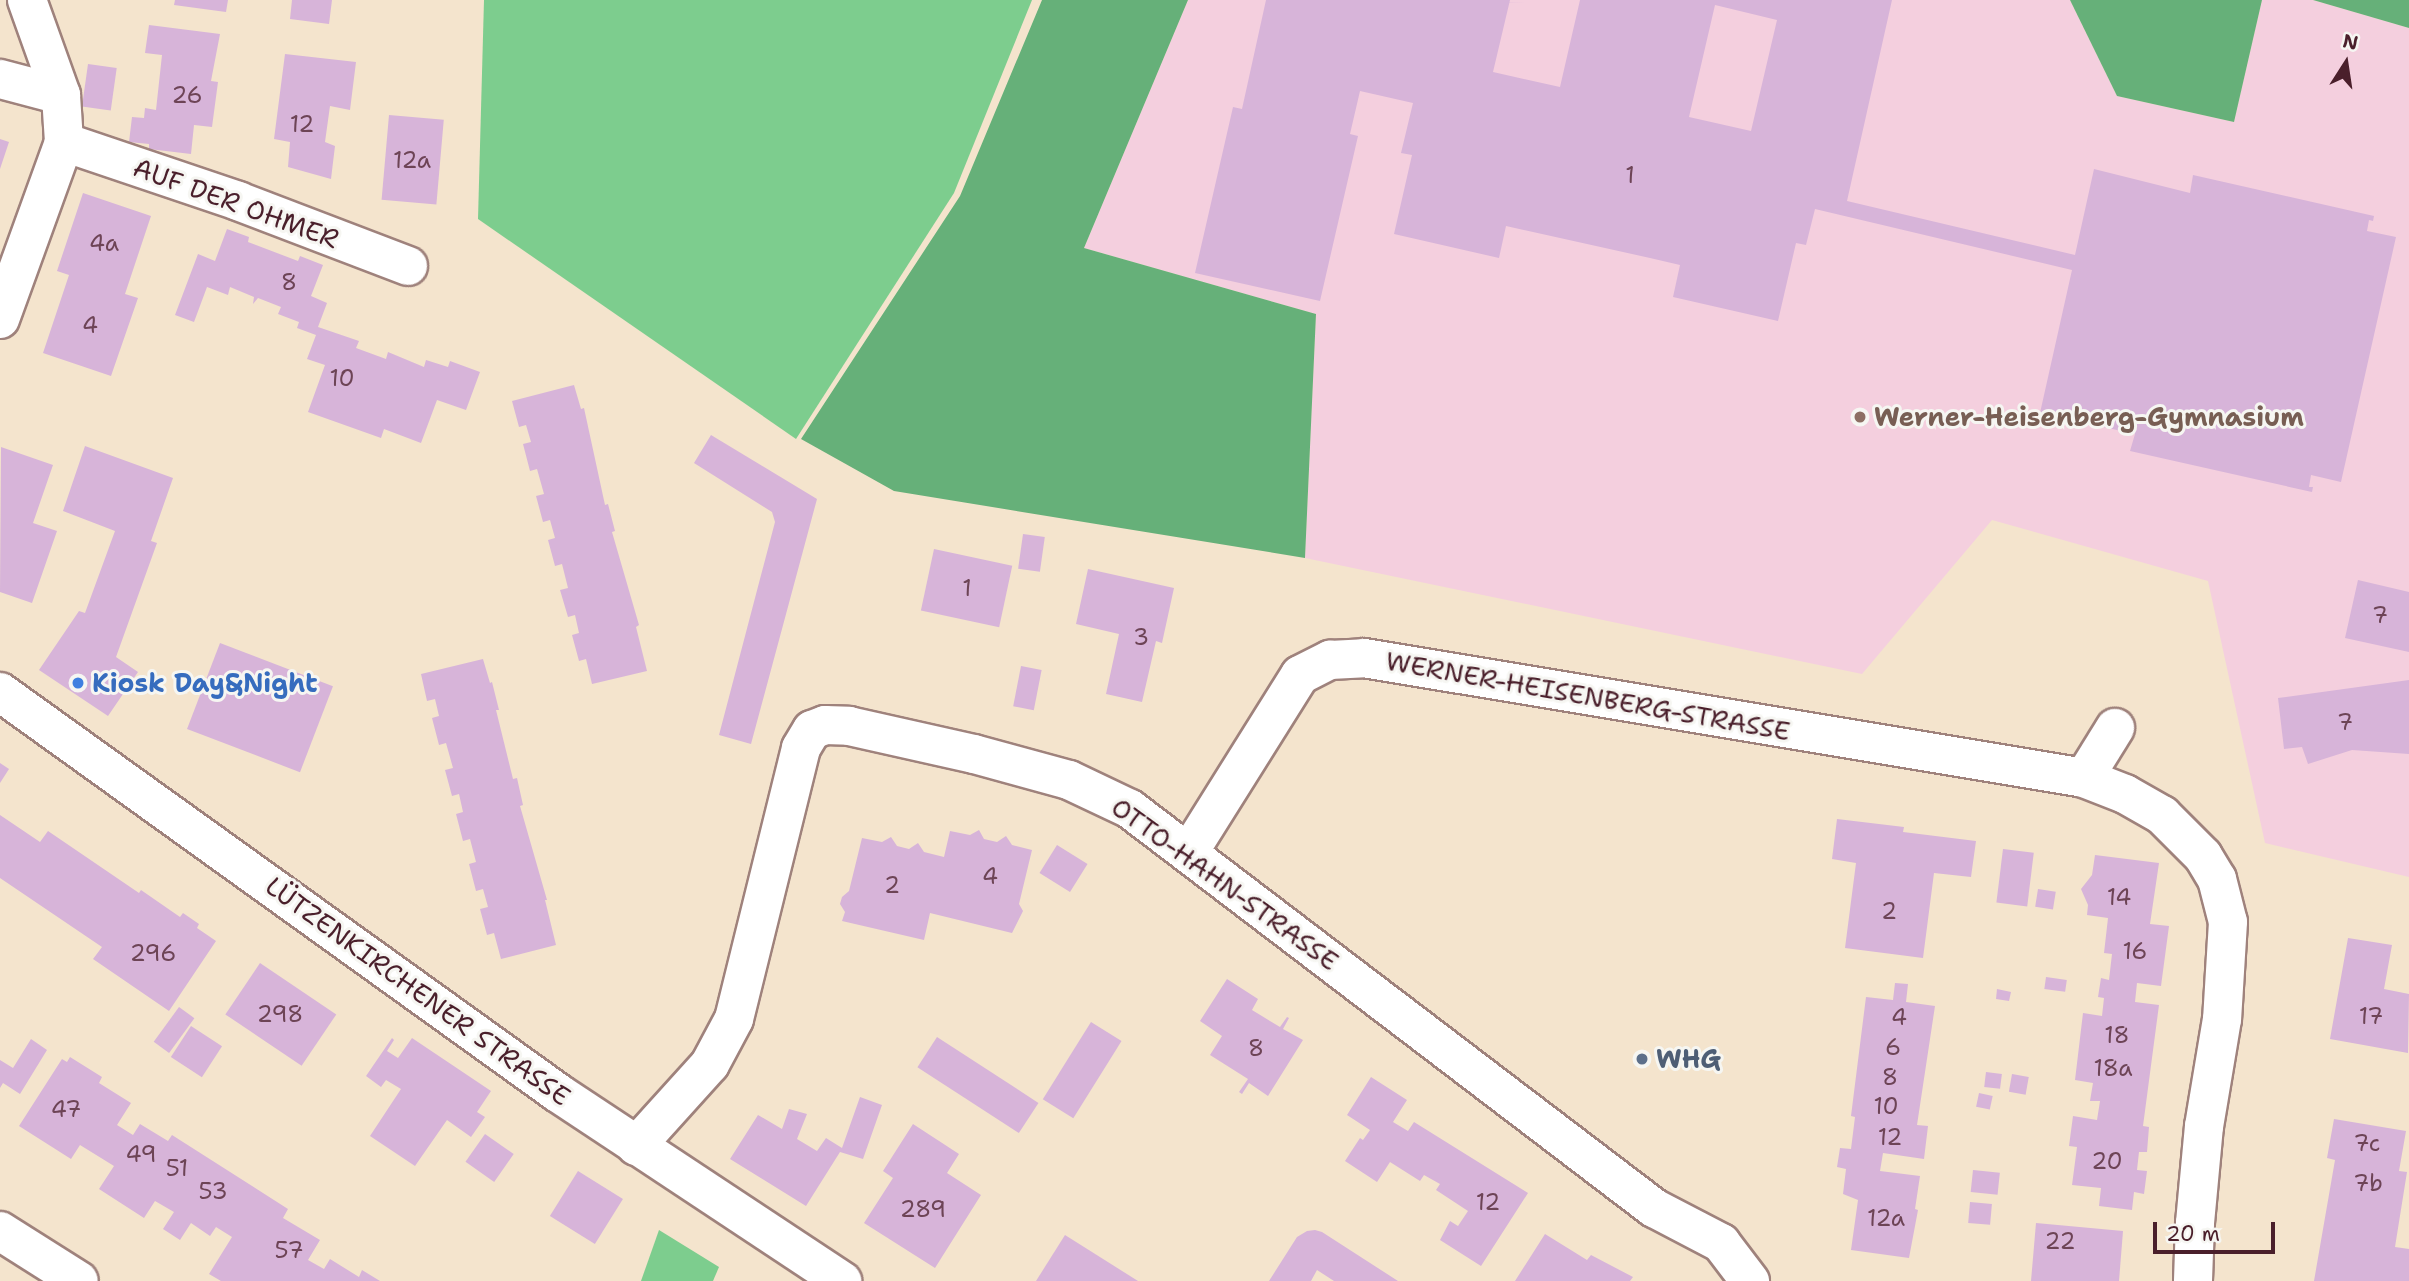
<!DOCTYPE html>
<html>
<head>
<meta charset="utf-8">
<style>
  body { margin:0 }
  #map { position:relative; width:2409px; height:1281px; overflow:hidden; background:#f4e4cd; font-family:"Shantell Sans",sans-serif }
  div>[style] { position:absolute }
  .built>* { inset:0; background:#f4cfde }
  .green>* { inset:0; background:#7dcd8e }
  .forest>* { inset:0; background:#66b079 }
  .building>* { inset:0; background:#d7b4d9; transform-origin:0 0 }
  .roads { filter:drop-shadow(2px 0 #9f827c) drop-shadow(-2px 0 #9f827c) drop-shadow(0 2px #9f827c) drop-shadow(0 -2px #9f827c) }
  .minor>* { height:38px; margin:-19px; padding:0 19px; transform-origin:19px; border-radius:19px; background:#fff }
  .major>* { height:38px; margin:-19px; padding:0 19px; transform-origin:19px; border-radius:19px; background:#fff }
  .dots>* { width:19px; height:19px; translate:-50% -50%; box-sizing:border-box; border:4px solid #f6f6f2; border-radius:50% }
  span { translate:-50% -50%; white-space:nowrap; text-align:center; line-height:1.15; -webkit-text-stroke:6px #f6f6f2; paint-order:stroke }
  .number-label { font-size:23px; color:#6d4456 }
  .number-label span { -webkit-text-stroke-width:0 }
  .street-label { font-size:26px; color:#4a1f2b }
  .education-label { font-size:26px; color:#785e54; font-weight:700 }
  .left { translate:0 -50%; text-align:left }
  .shop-label { font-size:26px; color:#366cbe; font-weight:700 }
  .service-label { font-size:26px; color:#4e5e75; font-weight:700 }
  .north { position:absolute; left:2311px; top:28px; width:70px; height:70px; -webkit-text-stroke:5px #f6f6f2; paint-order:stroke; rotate:12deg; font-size:19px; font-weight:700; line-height:28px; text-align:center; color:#4a1f2b }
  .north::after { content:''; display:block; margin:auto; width:24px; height:32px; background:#4a1f2b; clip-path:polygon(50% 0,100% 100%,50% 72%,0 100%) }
  .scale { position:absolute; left:2153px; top:1222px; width:122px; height:32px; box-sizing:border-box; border:4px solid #4a1f2b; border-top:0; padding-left:9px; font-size:21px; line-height:24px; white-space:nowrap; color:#4a1f2b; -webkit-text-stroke:5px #f6f6f2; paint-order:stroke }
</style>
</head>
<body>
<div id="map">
  <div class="built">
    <i style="clip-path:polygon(1188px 0,2070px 0,2117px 96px,2234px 122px,2262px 0,2313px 0,2409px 28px,2409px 877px,2265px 843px,2208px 581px,1992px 520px,1862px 674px,1305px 558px,1316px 314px,1084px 248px)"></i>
  </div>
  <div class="green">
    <i style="clip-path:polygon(484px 0,1032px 0,954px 193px,796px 439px,478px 219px)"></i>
    <i style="clip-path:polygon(659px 1230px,719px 1267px,713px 1281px,641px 1281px)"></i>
  </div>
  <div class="forest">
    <i style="clip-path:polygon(1042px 0,1188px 0,1084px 248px,1316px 314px,1305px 558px,894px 491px,801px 439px,960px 196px)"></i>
    <i style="clip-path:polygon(2070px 0,2262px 0,2234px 122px,2117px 96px)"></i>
    <i style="clip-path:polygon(2313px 0,2409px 0,2409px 28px)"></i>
  </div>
  <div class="building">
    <i style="clip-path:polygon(175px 0,228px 0,226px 12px,174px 5px)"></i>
    <i style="clip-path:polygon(292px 0,332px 0,329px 24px,290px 19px)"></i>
    <i style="clip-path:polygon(evenodd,1266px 0,1510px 0,1493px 72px,1560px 87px,1580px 0,1892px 0,1847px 201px,2075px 255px,2094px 169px,2190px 193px,2193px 175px,2374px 216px,2373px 221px,2369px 220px,2367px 231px,2396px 237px,2341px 482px,2311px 475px,2309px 487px,2313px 487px,2312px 492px,2130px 451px,2135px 434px,2040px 413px,2072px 270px,1815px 209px,1806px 245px,1796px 243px,1778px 321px,1673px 297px,1680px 265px,1650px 258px,1506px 226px,1499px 258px,1394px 234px,1412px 155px,1401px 153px,1413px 103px,1360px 91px,1350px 134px,1358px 136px,1320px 301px,1195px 273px,1233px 107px,1242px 109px,1266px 0,1715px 5px,1777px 20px,1751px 131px,1689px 117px,1715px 5px)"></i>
    <i style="clip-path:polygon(149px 25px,220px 34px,211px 81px,218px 82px,212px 127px,194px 125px,191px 154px,149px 149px,149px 144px,129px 142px,132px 117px,144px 118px,145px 108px,156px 110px,162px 55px,145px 53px)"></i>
    <i style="clip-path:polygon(285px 54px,356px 62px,350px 110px,330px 106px,325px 142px,335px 146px,331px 179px,288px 167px,290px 142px,274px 139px)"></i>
    <i style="left:88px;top:64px;width:29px;height:43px;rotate:8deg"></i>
    <i style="left:389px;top:115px;width:55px;height:85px;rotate:5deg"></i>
    <i style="clip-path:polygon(0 139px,9px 142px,0 169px)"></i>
    <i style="clip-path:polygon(83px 193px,151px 216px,125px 294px,138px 298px,111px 376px,43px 353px,69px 275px,57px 271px)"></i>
    <i style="clip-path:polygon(227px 229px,249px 237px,248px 242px,298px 261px,300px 256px,323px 265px,311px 296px,327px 303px,318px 327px,359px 341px,356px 348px,386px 359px,388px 352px,424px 367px,426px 360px,448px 367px,450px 361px,480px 372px,466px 410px,437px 400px,421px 443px,384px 429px,381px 438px,308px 412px,325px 365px,307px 359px,316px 335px,297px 328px,299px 322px,278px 314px,281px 307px,258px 298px,253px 304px,254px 297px,230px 287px,228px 295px,207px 287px,194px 322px,175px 315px,198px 254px,215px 261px)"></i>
    <i style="clip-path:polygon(574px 385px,581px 409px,584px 408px,605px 505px,608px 504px,615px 531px,612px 532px,639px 625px,636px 627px,647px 671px,592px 684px,586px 659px,579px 661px,572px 635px,579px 633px,575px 615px,568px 617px,560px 590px,568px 588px,562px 564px,555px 566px,548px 540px,555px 538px,550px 520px,543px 522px,536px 496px,544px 494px,537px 469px,530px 471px,523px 444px,531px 442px,526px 425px,519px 427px,512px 401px)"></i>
    <i style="clip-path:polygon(711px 435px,817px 499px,751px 744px,719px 735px,775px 522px,772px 512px,694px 463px)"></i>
    <i style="clip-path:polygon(85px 446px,173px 478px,151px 541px,157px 543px,116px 657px,138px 672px,108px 716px,39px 670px,79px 611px,85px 613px,115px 531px,63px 511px)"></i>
    <i style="clip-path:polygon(1px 447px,53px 465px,33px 523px,57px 531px,32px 603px,0 592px)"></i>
    <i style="left:1023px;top:534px;width:22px;height:35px;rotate:8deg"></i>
    <i style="left:934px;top:549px;width:80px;height:63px;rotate:12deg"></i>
    <i style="clip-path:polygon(1088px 569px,1174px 588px,1162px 643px,1156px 641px,1142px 702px,1106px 694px,1119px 634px,1076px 624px)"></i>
    <i style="clip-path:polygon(2358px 580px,2409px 592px,2409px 652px,2345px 638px)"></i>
    <i style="left:220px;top:643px;width:121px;height:92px;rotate:21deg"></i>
    <i style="clip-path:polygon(483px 659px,490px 683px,492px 682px,499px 710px,496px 710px,513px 779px,517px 778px,523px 805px,520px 806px,547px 900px,545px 900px,556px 945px,501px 959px,494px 933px,487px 935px,480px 909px,488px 907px,483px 889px,476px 891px,469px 864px,476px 862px,470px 839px,463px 841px,456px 814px,463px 812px,459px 794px,452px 796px,445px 770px,453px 768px,446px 743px,439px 745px,432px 718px,439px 716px,435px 699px,427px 701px,421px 674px)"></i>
    <i style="left:1021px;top:666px;width:21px;height:41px;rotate:11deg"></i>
    <i style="clip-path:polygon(2409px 680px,2409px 754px,2352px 750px,2308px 764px,2302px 747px,2284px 749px,2278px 698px)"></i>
    <i style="clip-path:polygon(0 763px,9px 769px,0 783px)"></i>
    <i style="clip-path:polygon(0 815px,40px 842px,48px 831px,139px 893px,141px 890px,180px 917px,183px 913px,199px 924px,197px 928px,216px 941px,169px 1011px,93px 959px,102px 947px,0 878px)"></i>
    <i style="clip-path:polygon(1837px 819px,1904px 827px,1903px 832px,1976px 841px,1971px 877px,1934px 873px,1923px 958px,1845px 948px,1856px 863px,1832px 859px)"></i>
    <i style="clip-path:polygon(979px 830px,984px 839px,997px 842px,1006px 836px,1012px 845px,1032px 850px,1019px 904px,1023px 911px,1012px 933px,930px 913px,924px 940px,842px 921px,845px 912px,840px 904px,842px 897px,849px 891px,862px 838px,882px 842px,891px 837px,897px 846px,909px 849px,918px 843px,924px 852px,944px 857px,950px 831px,970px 835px)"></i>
    <i style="left:1057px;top:845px;width:36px;height:33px;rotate:32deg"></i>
    <i style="left:2003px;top:849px;width:31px;height:54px;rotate:7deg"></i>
    <i style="clip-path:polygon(2095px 855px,2159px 863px,2150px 924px,2169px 926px,2161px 986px,2137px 983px,2135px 1002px,2159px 1005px,2143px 1126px,2149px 1127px,2147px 1152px,2139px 1152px,2137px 1170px,2147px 1171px,2144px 1194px,2134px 1192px,2132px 1210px,2099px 1206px,2101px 1188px,2072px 1185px,2077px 1147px,2069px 1146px,2073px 1116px,2097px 1120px,2100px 1101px,2090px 1101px,2093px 1083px,2075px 1080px,2083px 1013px,2102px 1016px,2104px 998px,2098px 997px,2101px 978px,2109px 980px,2112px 954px,2104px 953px,2108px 918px,2087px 915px,2088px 905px,2081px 889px,2092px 875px)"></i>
    <i style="left:2038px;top:889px;width:18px;height:18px;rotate:9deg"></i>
    <i style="clip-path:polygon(2348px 938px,2392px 945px,2384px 989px,2409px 994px,2408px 1053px,2330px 1039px)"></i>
    <i style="left:260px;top:963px;width:92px;height:62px;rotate:34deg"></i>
    <i style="left:2046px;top:977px;width:21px;height:12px;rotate:8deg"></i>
    <i style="clip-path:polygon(1227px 979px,1258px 999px,1252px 1010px,1280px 1027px,1287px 1017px,1289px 1018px,1283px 1029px,1303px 1040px,1268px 1096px,1249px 1083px,1242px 1094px,1239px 1092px,1248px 1079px,1210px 1055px,1222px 1036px,1200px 1021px)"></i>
    <i style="clip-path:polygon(1895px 983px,1908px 984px,1906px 1002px,1935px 1006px,1917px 1125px,1928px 1126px,1924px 1159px,1883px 1153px,1880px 1171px,1920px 1176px,1915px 1209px,1918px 1210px,1909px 1258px,1851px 1250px,1858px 1200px,1843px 1194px,1846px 1169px,1837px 1167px,1840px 1148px,1851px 1149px,1855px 1117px,1851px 1116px,1866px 997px,1893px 1000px)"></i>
    <i style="clip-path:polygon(1997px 989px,2011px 992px,2009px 1001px,1996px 999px)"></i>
    <i style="left:179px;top:1007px;width:19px;height:43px;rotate:36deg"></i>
    <i style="left:1091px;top:1022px;width:36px;height:91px;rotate:32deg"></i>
    <i style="left:191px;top:1026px;width:37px;height:37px;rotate:33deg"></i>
    <i style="left:937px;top:1037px;width:121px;height:36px;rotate:33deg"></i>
    <i style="clip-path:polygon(392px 1038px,394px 1040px,387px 1051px,398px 1058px,412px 1038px,491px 1091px,477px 1112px,485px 1117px,471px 1137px,447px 1120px,415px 1166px,370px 1136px,401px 1089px,386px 1080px,381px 1087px,366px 1076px)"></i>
    <i style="clip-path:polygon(31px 1039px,47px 1050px,20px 1094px,3px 1083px,0 1088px,0 1060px,13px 1068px)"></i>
    <i style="clip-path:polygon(70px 1057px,102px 1077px,99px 1083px,131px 1103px,117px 1125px,133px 1135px,140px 1124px,168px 1141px,172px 1135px,288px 1209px,283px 1218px,320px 1240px,308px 1260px,324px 1269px,330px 1259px,359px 1277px,362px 1270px,380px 1281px,221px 1281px,209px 1274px,232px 1237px,216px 1227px,210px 1236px,191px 1223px,180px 1240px,163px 1229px,174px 1212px,155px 1201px,144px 1218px,99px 1189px,114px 1166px,80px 1145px,71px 1159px,19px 1126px,62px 1059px,67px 1062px)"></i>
    <i style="left:1986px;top:1072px;width:16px;height:15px;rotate:7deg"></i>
    <i style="left:2012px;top:1074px;width:17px;height:18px;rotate:10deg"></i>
    <i style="clip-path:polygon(1371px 1077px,1407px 1100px,1393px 1122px,1408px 1131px,1414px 1122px,1528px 1193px,1481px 1266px,1440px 1240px,1450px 1221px,1458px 1226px,1468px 1211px,1436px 1190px,1440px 1184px,1424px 1175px,1420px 1181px,1390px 1162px,1377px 1182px,1345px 1161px,1360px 1138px,1363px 1140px,1370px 1130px,1347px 1115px)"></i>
    <i style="left:1979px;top:1093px;width:14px;height:14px;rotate:12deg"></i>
    <i style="clip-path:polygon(860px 1097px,882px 1105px,863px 1159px,840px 1152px,806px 1206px,730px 1159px,758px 1115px,782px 1129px,789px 1109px,807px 1114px,797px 1139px,817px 1151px,826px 1138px,842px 1148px)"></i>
    <i style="clip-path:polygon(2334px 1119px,2406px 1131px,2399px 1171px,2407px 1172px,2395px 1247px,2409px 1249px,2409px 1281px,2314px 1281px,2335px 1160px,2327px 1158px)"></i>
    <i style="clip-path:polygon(913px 1124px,959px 1154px,947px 1173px,981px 1195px,935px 1268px,864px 1223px,893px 1178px,883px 1171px)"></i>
    <i style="left:485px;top:1134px;width:35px;height:34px;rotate:35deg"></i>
    <i style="left:1973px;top:1170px;width:27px;height:22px;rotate:6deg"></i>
    <i style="left:578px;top:1171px;width:53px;height:53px;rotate:32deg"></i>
    <i style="left:1970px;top:1202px;width:22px;height:21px;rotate:5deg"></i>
    <i style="clip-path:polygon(2036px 1223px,2123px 1231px,2119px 1281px,2031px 1281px)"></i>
    <i style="clip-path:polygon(1315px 1230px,1322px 1232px,1398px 1281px,1334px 1281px,1317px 1270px,1311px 1281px,1269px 1281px,1297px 1237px,1307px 1231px)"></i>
    <i style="clip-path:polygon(1545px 1234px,1587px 1260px,1591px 1255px,1633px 1277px,1630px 1281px,1515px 1281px)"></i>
    <i style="clip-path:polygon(1065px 1235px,1138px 1281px,1036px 1281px)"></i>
  </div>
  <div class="roads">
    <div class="minor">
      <i style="left:0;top:79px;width:63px;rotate:14.7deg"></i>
      <i style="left:64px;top:142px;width:184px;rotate:18.7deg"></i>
      <i style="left:238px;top:201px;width:182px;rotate:20.9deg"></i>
      <i style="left:0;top:319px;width:188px;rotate:-70.1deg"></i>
      <i style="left:64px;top:142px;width:47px;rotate:-93.7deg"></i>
      <i style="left:61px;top:95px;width:101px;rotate:-109.7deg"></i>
      <i style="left:2084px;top:778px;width:59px;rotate:-58.2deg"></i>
      <i style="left:1189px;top:852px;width:209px;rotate:-57.9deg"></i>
      <i style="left:1300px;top:675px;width:34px;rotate:-27deg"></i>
      <i style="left:1330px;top:660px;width:34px;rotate:-3deg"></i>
      <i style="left:1364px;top:658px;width:730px;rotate:9.46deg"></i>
      <i style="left:2084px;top:778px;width:44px;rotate:21.3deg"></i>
      <i style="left:2125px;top:794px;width:43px;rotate:29.6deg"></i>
      <i style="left:2162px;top:815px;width:58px;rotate:45deg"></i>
      <i style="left:2203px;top:856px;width:27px;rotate:59deg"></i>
      <i style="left:2217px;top:879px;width:44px;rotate:75.7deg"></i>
      <i style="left:2228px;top:922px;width:97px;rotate:93.5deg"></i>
      <i style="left:2222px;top:1019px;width:109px;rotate:99.5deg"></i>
      <i style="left:2204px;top:1126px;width:97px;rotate:95.3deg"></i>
      <i style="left:2195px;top:1223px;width:58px;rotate:92deg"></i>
      <i style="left:636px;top:1146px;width:110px;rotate:-47.9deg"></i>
      <i style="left:710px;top:1064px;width:51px;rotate:-61.9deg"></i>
      <i style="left:734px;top:1019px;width:279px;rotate:-76.1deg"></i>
      <i style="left:801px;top:748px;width:21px;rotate:-59deg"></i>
      <i style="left:812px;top:730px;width:14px;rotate:-21deg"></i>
      <i style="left:825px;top:725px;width:24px;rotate:2deg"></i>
      <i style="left:849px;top:726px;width:128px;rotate:12.6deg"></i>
      <i style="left:974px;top:754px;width:98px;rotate:15.3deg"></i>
      <i style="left:1069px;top:780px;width:68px;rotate:25.4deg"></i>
      <i style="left:1130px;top:809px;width:659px;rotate:37.29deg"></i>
      <i style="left:1654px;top:1208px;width:76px;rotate:27.6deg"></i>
      <i style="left:1721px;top:1243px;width:48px;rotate:52.7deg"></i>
      <i style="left:0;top:1231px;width:93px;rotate:32.3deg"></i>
    </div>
    <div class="major">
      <i style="left:0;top:692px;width:687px;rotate:35.7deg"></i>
      <i style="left:558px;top:1093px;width:341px;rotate:33.5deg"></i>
    </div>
  </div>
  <div class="dots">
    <i style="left:1860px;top:417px;background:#8d6e63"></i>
    <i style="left:78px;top:683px;background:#3f7fe0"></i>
    <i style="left:1642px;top:1059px;background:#5c6f8a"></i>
  </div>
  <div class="number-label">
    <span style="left:187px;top:95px">26</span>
    <span style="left:302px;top:124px">12</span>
    <span style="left:412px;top:160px">12a</span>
    <span style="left:1630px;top:175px">1</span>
    <span style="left:104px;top:243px">4a</span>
    <span style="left:289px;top:282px">8</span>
    <span style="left:90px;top:325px">4</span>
    <span style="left:342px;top:378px">10</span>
    <span style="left:967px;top:588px">1</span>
    <span style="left:2380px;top:615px">7</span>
    <span style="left:1141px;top:637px">3</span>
    <span style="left:2345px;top:722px">7</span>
    <span style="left:990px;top:876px">4</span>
    <span style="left:892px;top:885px">2</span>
    <span style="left:2119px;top:897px">14</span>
    <span style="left:1889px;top:911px">2</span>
    <span style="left:2135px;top:951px">16</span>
    <span style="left:153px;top:953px">296</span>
    <span style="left:280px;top:1014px">298</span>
    <span style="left:2371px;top:1016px">17</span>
    <span style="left:1899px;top:1017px">4</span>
    <span style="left:2117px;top:1035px">18</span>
    <span style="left:1893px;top:1047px">6</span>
    <span style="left:1256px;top:1048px">8</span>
    <span style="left:2113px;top:1068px">18a</span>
    <span style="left:1890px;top:1077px">8</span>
    <span style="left:1886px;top:1106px">10</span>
    <span style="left:66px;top:1109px">47</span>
    <span style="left:1890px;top:1137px">12</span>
    <span style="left:2367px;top:1143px">7c</span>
    <span style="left:141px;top:1154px">49</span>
    <span style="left:2107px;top:1161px">20</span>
    <span style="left:177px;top:1168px">51</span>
    <span style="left:2368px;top:1183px">7b</span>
    <span style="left:213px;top:1191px">53</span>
    <span style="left:1488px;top:1202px">12</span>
    <span style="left:923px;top:1209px">289</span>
    <span style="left:1886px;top:1218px">12a</span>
    <span style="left:2060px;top:1241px">22</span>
    <span style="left:289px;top:1250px">57</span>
  </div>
  <div class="street-label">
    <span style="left:236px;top:203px;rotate:20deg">AUF DER OHMER</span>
    <span style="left:1588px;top:696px;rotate:10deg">WERNER-HEISENBERG-STRASSE</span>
    <span style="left:1225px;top:884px;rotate:36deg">OTTO-HAHN-STRASSE</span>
    <span style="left:418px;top:991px;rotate:36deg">LÜTZENKIRCHENER STRASSE</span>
  </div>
  <div class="education-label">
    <span class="left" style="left:1874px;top:417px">Werner-Heisenberg-Gymnasium</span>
  </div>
  <div class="shop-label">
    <span class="left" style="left:92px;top:683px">Kiosk Day&amp;Night</span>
  </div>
  <div class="service-label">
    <span class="left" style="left:1656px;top:1059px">WHG</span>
  </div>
  <div class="north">N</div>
  <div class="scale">20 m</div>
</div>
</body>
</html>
